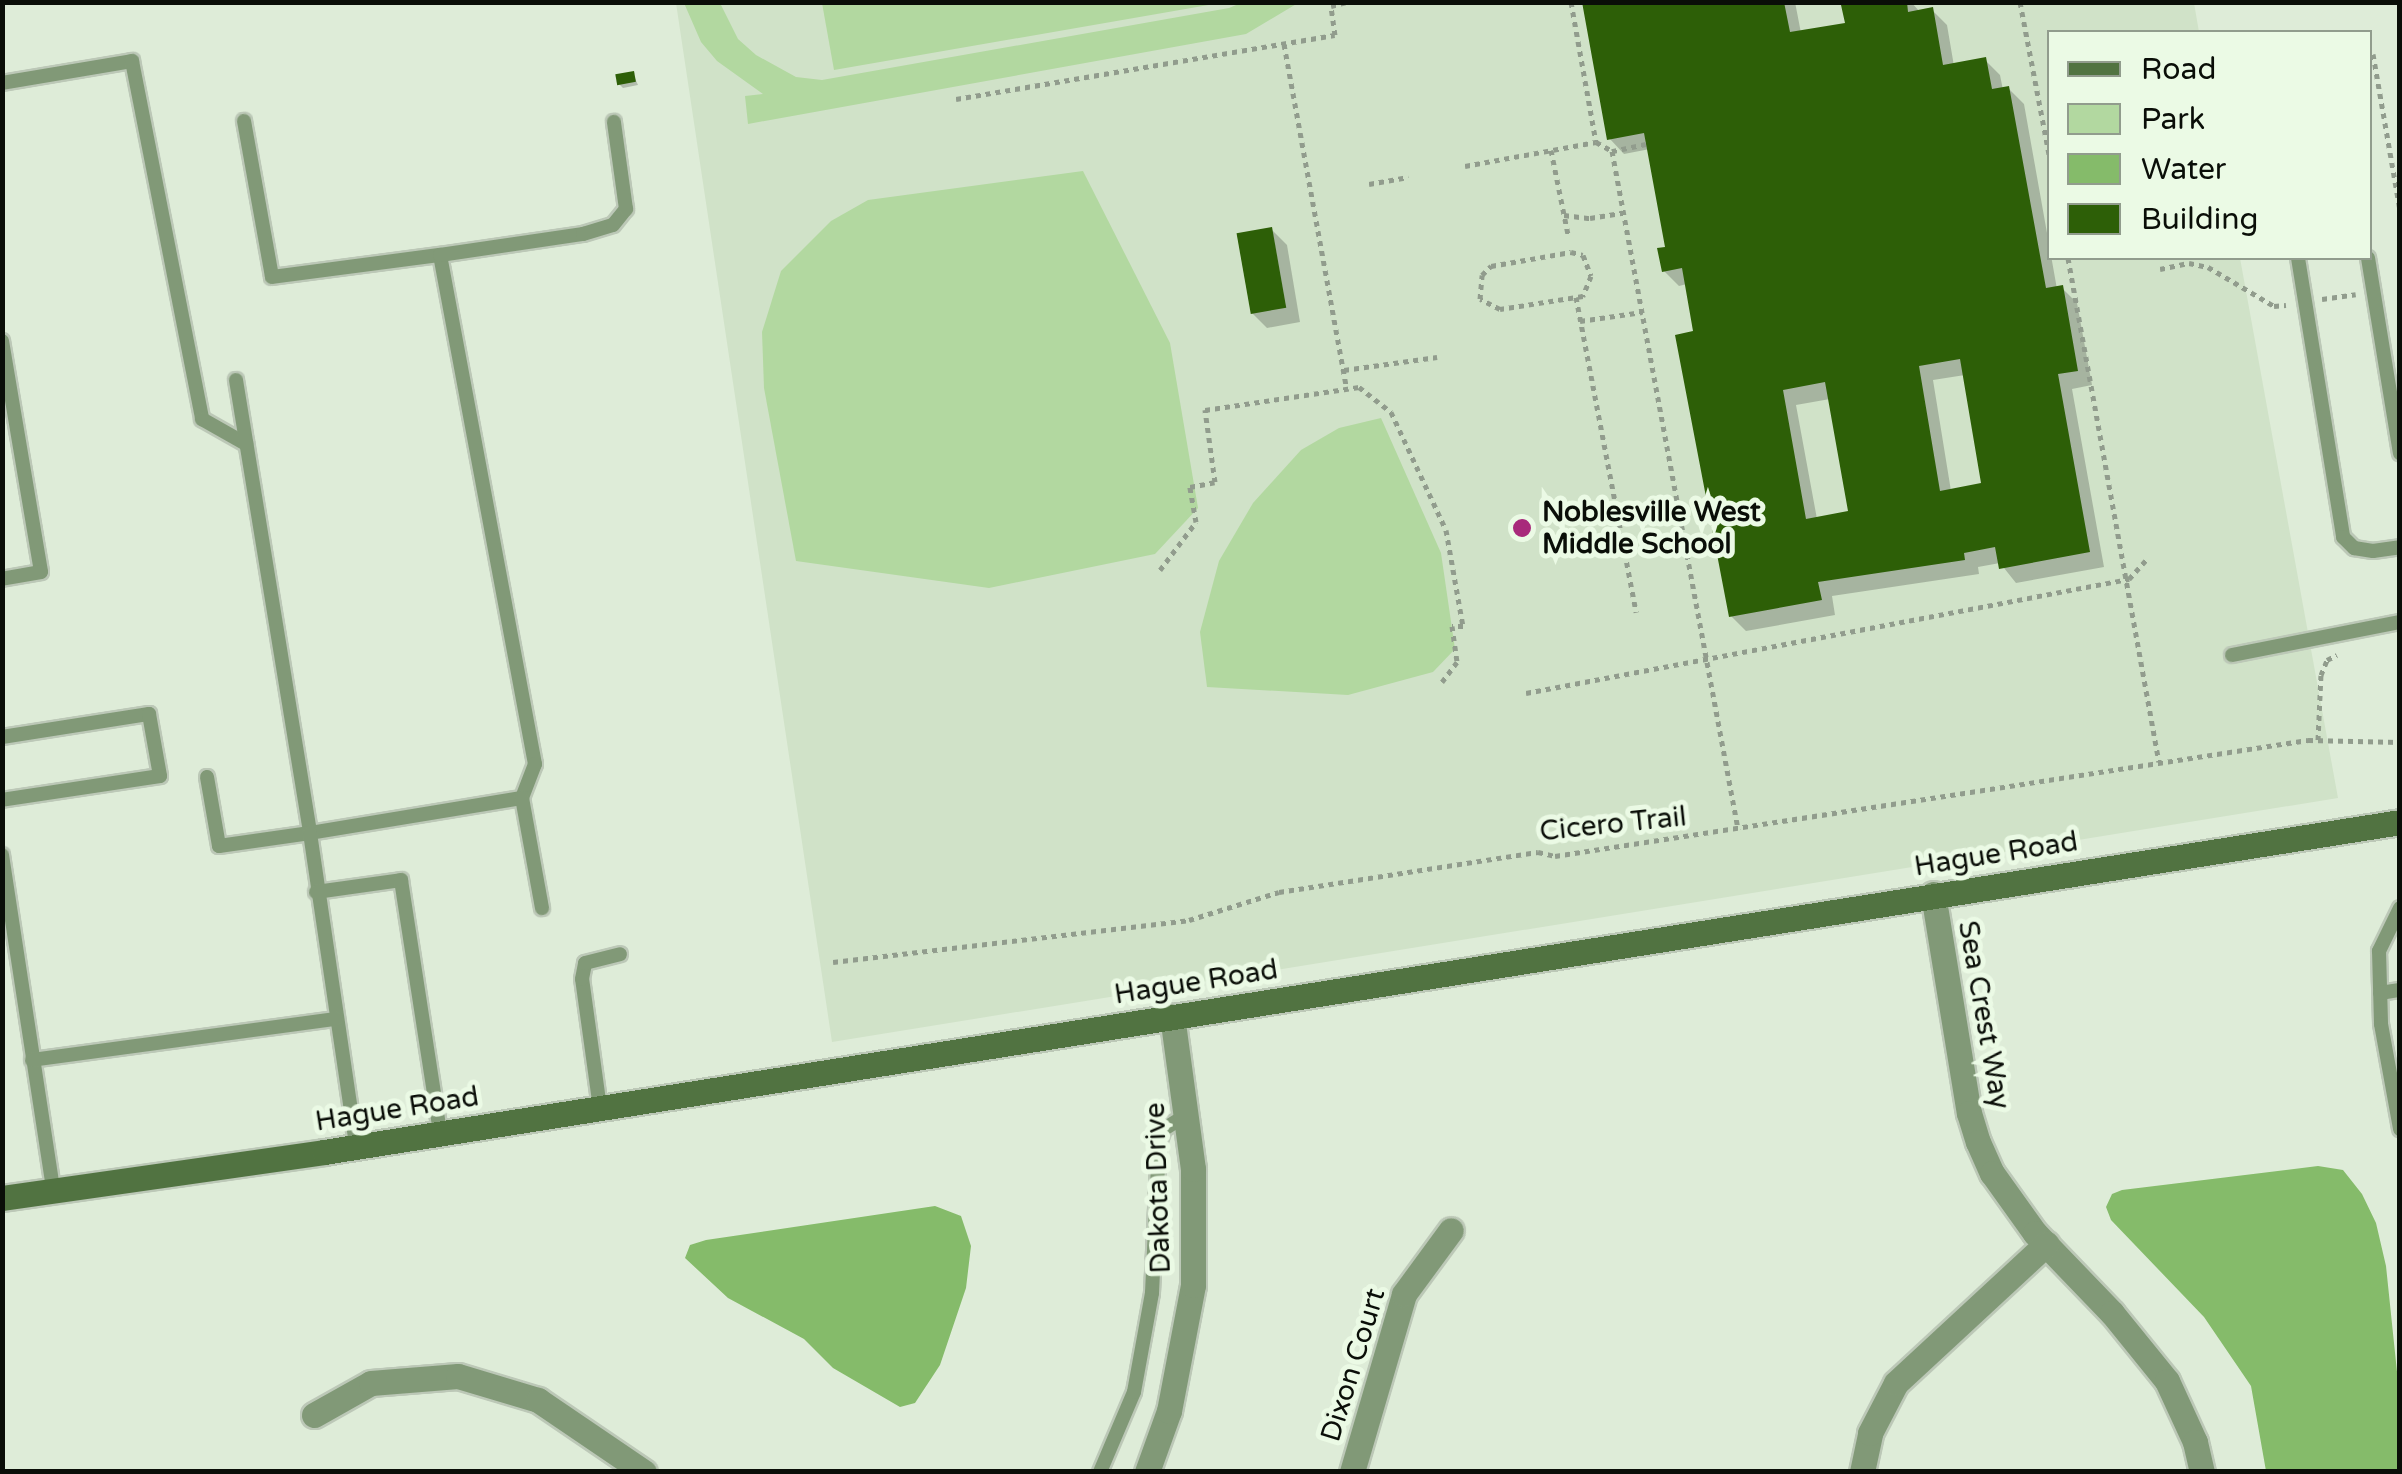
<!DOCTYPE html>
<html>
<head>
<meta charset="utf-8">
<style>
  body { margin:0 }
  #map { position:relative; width:2402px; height:1474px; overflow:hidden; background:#deecd8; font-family:"Varela Round",sans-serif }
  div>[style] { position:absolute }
  .built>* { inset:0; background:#d0e2c8 }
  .green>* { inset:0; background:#b2d8a0 }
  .water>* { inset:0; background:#85bb6a }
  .shadow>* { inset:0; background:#0003 }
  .building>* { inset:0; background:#2d5f07; transform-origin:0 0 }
  .path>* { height:5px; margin-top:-2.5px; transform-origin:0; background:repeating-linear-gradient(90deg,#919c8d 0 5px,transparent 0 10px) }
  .roads { filter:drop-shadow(2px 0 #bcc8b7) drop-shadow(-2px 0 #bcc8b7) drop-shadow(0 2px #bcc8b7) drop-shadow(0 -2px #bcc8b7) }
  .service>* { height:14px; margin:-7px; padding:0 7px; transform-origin:7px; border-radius:7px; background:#819977 }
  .minor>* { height:25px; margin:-12.5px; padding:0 12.5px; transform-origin:12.5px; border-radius:12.5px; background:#819977 }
  .secondary>* { height:25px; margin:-12.5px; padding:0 12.5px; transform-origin:12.5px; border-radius:12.5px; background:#517341 }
  .dots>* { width:28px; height:28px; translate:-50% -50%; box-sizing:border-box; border:5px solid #ebfae5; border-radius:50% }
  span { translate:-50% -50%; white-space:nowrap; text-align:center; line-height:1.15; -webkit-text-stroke:10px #ebfae5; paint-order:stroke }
  .poi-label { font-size:28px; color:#0a0e08; font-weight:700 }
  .left { translate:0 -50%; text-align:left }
  .street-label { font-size:28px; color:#0a0e08 }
  .frame { position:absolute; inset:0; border:5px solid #0a0e08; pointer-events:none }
  .legend { position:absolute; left:2047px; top:30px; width:325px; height:230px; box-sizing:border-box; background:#ebfae5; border:2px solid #919c8d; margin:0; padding:12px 18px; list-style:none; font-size:30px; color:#0a0e08 }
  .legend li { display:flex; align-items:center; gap:20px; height:50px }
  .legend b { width:50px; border:2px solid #919c8d }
</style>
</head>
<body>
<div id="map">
  <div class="built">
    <i style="clip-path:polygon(676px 3px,2194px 3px,2199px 32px,2050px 32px,2050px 258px,2240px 258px,2338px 798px,832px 1042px)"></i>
  </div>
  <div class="green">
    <i style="clip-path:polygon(684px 3px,720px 3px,738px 39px,756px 55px,796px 77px,822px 80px,1229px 8px,1241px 3px,1298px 3px,1246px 34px,748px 124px,745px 96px,763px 94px,717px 61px,701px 42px)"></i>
    <i style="clip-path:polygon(822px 3px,822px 2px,1220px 3px,834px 70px)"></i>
    <i style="clip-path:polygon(1083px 171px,1170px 343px,1198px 508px,1155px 554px,989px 588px,796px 561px,764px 388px,762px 332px,781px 271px,831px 221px,868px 200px)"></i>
    <i style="clip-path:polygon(1381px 418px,1441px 553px,1455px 649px,1433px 672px,1348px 695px,1207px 687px,1200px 632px,1219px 561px,1253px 503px,1301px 450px,1339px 428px)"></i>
  </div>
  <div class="water">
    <i style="clip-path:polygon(2318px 1166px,2343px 1170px,2362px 1194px,2376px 1223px,2386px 1266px,2399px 1391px,2399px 1471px,2266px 1471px,2251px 1386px,2204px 1317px,2111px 1220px,2106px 1207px,2112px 1194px,2122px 1190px)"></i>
    <i style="clip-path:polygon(935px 1206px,961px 1216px,971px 1246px,966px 1288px,940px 1365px,915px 1403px,900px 1407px,833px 1368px,804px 1339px,728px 1298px,685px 1258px,690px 1245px,706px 1240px)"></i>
  </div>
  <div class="shadow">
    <i style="clip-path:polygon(evenodd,1597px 2px,1795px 2px,1801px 33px,1847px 25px,1844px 7px,1911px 2px,1920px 12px,1932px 10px,1947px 25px,1954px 66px,1985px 60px,2000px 75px,2003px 90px,2009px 89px,2024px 104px,2057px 289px,2062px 288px,2077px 303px,2092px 385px,2072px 389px,2104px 567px,2016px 583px,2000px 563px,1978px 567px,1979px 574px,1832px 596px,1835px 615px,1746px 631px,1731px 616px,1687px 284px,1679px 286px,1664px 271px,1668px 249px,1650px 149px,1624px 154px,1609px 138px,1597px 2px,1965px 375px,1983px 486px,1951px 491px,1933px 380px,1965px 375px,1597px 2px,1830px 399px,1851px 513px,1817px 519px,1796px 405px,1830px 399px)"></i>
    <i style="clip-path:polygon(633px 74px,638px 85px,623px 88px,619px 84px)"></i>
    <i style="clip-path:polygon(1272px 230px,1287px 245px,1300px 322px,1267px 328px,1252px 313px)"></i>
  </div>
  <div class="building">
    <i style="clip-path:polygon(evenodd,1582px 2px,1784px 2px,1790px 32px,1845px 23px,1841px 5px,1907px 2px,1908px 12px,1933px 7px,1943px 65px,1986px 57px,1992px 89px,2009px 86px,2046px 288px,2063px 285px,2078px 371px,2058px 374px,2090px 552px,1999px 569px,1995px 547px,1964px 553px,1965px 560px,1818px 582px,1822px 600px,1729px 617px,1675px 335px,1693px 331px,1682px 268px,1662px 272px,1657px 248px,1665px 247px,1644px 133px,1607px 140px,1582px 2px,1960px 359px,1981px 483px,1940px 491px,1919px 366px,1960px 359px,1582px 2px,1825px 382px,1848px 511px,1806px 519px,1783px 390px,1825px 382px)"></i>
    <i style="left:634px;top:71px;width:11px;height:19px;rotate:80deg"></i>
    <i style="left:1272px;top:227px;width:82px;height:36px;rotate:80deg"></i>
  </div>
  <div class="path">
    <i style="left:1571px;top:2px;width:142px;rotate:79.9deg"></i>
    <i style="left:2020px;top:2px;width:160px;rotate:79.2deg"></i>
    <i style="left:1284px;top:44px;width:351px;rotate:79.7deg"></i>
    <i style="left:2373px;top:54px;width:159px;rotate:80.2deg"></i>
    <i style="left:956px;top:99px;width:384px;rotate:-9.6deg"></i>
    <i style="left:1335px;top:35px;width:29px;rotate:-98deg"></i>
    <i style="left:1331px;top:6px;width:16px;rotate:-14deg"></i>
    <i style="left:1646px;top:144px;width:35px;rotate:168deg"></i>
    <i style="left:1612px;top:151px;width:690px;rotate:79.47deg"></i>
    <i style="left:1551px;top:150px;width:86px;rotate:78.6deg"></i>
    <i style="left:1465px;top:166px;width:133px;rotate:-10.4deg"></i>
    <i style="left:1596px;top:142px;width:18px;rotate:29deg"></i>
    <i style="left:1369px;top:184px;width:40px;rotate:-10deg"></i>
    <i style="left:1564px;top:215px;width:26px;rotate:7deg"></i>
    <i style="left:1590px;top:218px;width:33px;rotate:-9deg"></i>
    <i style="left:1571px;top:252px;width:12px;rotate:14deg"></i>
    <i style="left:1583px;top:255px;width:22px;rotate:69deg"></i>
    <i style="left:1591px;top:276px;width:22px;rotate:112deg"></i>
    <i style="left:1583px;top:296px;width:84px;rotate:171.1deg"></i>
    <i style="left:1500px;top:309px;width:22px;rotate:-153deg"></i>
    <i style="left:1480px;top:299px;width:24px;rotate:-85deg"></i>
    <i style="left:1482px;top:275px;width:13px;rotate:-45deg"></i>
    <i style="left:1491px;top:266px;width:81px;rotate:-9.9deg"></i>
    <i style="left:2068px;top:258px;width:512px;rotate:79.77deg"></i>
    <i style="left:2160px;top:269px;width:30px;rotate:-12deg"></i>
    <i style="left:2189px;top:263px;width:19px;rotate:12deg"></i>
    <i style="left:2208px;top:267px;width:77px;rotate:30.6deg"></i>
    <i style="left:2274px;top:306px;width:12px;rotate:-5deg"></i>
    <i style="left:1576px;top:297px;width:321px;rotate:79.2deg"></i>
    <i style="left:2322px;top:299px;width:34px;rotate:-8deg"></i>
    <i style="left:1580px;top:321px;width:63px;rotate:-8.3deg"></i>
    <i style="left:1344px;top:370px;width:94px;rotate:-8deg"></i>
    <i style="left:1160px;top:570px;width:60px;rotate:-53.1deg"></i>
    <i style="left:1196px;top:522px;width:36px;rotate:-100deg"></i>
    <i style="left:1190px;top:487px;width:25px;rotate:-11deg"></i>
    <i style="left:1215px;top:482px;width:73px;rotate:-97.9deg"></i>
    <i style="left:1205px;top:410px;width:156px;rotate:-8.5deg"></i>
    <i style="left:1359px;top:387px;width:41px;rotate:38deg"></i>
    <i style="left:1391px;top:412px;width:130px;rotate:65deg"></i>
    <i style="left:1446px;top:530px;width:97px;rotate:80deg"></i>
    <i style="left:1463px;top:626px;width:11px;rotate:180deg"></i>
    <i style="left:1452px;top:626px;width:36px;rotate:82deg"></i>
    <i style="left:1457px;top:662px;width:25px;rotate:127deg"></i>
    <i style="left:1526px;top:693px;width:614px;rotate:-10.71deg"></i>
    <i style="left:2129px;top:579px;width:27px;rotate:-48deg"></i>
    <i style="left:2318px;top:740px;width:65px;rotate:-87.4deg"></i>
    <i style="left:2321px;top:675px;width:16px;rotate:-68deg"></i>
    <i style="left:2327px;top:660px;width:11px;rotate:-27deg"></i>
    <i style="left:833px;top:962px;width:358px;rotate:-6.7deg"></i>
    <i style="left:1189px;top:920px;width:94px;rotate:-17.3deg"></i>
    <i style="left:1279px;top:892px;width:262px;rotate:-8.8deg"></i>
    <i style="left:1538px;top:852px;width:17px;rotate:13deg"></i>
    <i style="left:1555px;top:856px;width:762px;rotate:-8.76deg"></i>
    <i style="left:2308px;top:740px;width:92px;rotate:1.2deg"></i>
  </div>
  <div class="roads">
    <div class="service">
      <i style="left:2px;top:83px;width:132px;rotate:-9.6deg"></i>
      <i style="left:132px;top:61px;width:365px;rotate:78.9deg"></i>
      <i style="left:202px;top:419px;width:51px;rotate:29.6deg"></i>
      <i style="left:244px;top:121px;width:158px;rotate:79.8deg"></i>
      <i style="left:272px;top:277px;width:169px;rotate:-7.5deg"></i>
      <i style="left:440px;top:255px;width:518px;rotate:79.43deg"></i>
      <i style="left:535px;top:764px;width:36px;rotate:111deg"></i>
      <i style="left:440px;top:255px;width:145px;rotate:-8.4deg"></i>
      <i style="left:583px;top:234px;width:31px;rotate:-17deg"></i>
      <i style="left:613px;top:225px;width:21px;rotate:-51deg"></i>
      <i style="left:626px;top:209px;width:88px;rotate:-97.9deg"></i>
      <i style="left:2298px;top:258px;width:283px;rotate:80.8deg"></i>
      <i style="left:2343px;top:537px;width:16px;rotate:45deg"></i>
      <i style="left:2354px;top:548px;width:19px;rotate:9deg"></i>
      <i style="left:2373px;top:551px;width:27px;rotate:-8deg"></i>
      <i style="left:2368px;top:258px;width:198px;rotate:80.7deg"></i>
      <i style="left:2px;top:341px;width:234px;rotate:80.4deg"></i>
      <i style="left:41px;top:572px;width:40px;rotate:170deg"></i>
      <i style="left:236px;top:380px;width:459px;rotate:80.7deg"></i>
      <i style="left:310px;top:833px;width:215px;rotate:-9.4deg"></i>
      <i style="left:522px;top:798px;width:112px;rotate:79.7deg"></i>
      <i style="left:2232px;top:655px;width:171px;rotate:-11.1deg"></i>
      <i style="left:2px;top:737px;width:149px;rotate:-8.9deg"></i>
      <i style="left:149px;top:714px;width:63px;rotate:79.9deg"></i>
      <i style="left:160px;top:776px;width:160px;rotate:171.4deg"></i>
      <i style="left:207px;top:777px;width:70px;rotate:80.1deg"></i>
      <i style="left:219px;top:846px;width:92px;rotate:-8.1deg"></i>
      <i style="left:310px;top:833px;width:316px;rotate:81.6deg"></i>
      <i style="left:2px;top:855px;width:339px;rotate:81.3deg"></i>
      <i style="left:316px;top:892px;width:86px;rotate:-8deg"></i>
      <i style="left:401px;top:880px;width:256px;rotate:81.2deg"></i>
      <i style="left:2400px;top:908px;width:48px;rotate:116deg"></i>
      <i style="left:2379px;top:951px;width:73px;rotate:88.4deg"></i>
      <i style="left:2381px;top:1024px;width:107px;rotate:79.7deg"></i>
      <i style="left:2380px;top:993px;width:20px;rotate:-9deg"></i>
      <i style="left:32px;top:1060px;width:307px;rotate:-7.7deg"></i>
      <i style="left:600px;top:1108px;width:130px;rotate:-97.9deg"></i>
      <i style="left:582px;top:979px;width:16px;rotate:-79deg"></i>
      <i style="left:585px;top:963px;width:36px;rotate:-14deg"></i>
      <i style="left:1100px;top:1472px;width:87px;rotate:-67deg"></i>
      <i style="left:1134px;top:1392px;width:101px;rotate:-79.7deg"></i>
      <i style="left:1152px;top:1293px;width:150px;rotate:-87.3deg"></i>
      <i style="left:1159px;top:1143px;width:15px;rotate:-70deg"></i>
      <i style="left:1164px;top:1129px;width:28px;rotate:-32deg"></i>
    </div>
    <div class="minor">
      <i style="left:1933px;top:894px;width:222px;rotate:80.7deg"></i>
      <i style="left:1969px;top:1113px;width:30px;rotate:73deg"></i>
      <i style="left:1978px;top:1142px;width:34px;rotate:66deg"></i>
      <i style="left:1992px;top:1173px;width:74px;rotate:54.4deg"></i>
      <i style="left:2035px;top:1233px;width:111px;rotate:46.1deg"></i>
      <i style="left:2112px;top:1313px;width:87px;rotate:51deg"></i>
      <i style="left:2167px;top:1381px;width:67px;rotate:65.3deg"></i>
      <i style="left:2195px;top:1442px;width:31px;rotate:77deg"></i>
      <i style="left:314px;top:1415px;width:65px;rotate:-29.3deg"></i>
      <i style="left:371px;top:1383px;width:87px;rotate:-4.6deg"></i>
      <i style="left:458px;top:1376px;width:84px;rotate:16.7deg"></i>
      <i style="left:538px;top:1400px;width:128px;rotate:34.2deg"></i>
      <i style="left:1147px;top:1472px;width:65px;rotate:-70.2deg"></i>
      <i style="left:1169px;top:1411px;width:128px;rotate:-79.2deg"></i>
      <i style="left:1193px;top:1285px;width:116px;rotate:-90deg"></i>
      <i style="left:1193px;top:1169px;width:154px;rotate:-97.8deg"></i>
      <i style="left:1352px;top:1472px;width:185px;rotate:-73.7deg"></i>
      <i style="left:1404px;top:1294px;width:79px;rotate:-53.7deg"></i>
      <i style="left:1862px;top:1472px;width:40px;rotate:-78deg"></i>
      <i style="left:1870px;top:1433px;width:56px;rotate:-62.5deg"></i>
      <i style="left:1896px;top:1383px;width:205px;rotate:-42.8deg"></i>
    </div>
    <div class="secondary">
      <i style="left:2px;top:1198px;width:325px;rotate:-8.1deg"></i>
      <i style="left:324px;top:1152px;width:2102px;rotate:-9.03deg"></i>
    </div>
  </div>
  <div class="dots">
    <i style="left:1522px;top:528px;background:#a82a7b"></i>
  </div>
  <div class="poi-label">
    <span class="left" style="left:1542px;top:528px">Noblesville West<br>Middle School</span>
  </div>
  <div class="street-label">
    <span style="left:1613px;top:824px;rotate:-6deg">Cicero Trail</span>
    <span style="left:1996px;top:854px;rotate:-9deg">Hague Road</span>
    <span style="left:1196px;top:982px;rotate:-9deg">Hague Road</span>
    <span style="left:1984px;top:1015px;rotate:80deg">Sea Crest Way</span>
    <span style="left:397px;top:1109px;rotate:-9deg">Hague Road</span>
    <span style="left:1158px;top:1188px;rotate:-92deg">Dakota Drive</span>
    <span style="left:1353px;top:1365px;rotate:-73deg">Dixon Court</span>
  </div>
  <div class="frame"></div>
  <ul class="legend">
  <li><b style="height:12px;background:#517341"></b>Road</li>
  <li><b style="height:28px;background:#b2d8a0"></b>Park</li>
  <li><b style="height:28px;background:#85bb6a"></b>Water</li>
  <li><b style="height:28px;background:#2d5f07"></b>Building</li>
  </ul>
</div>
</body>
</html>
